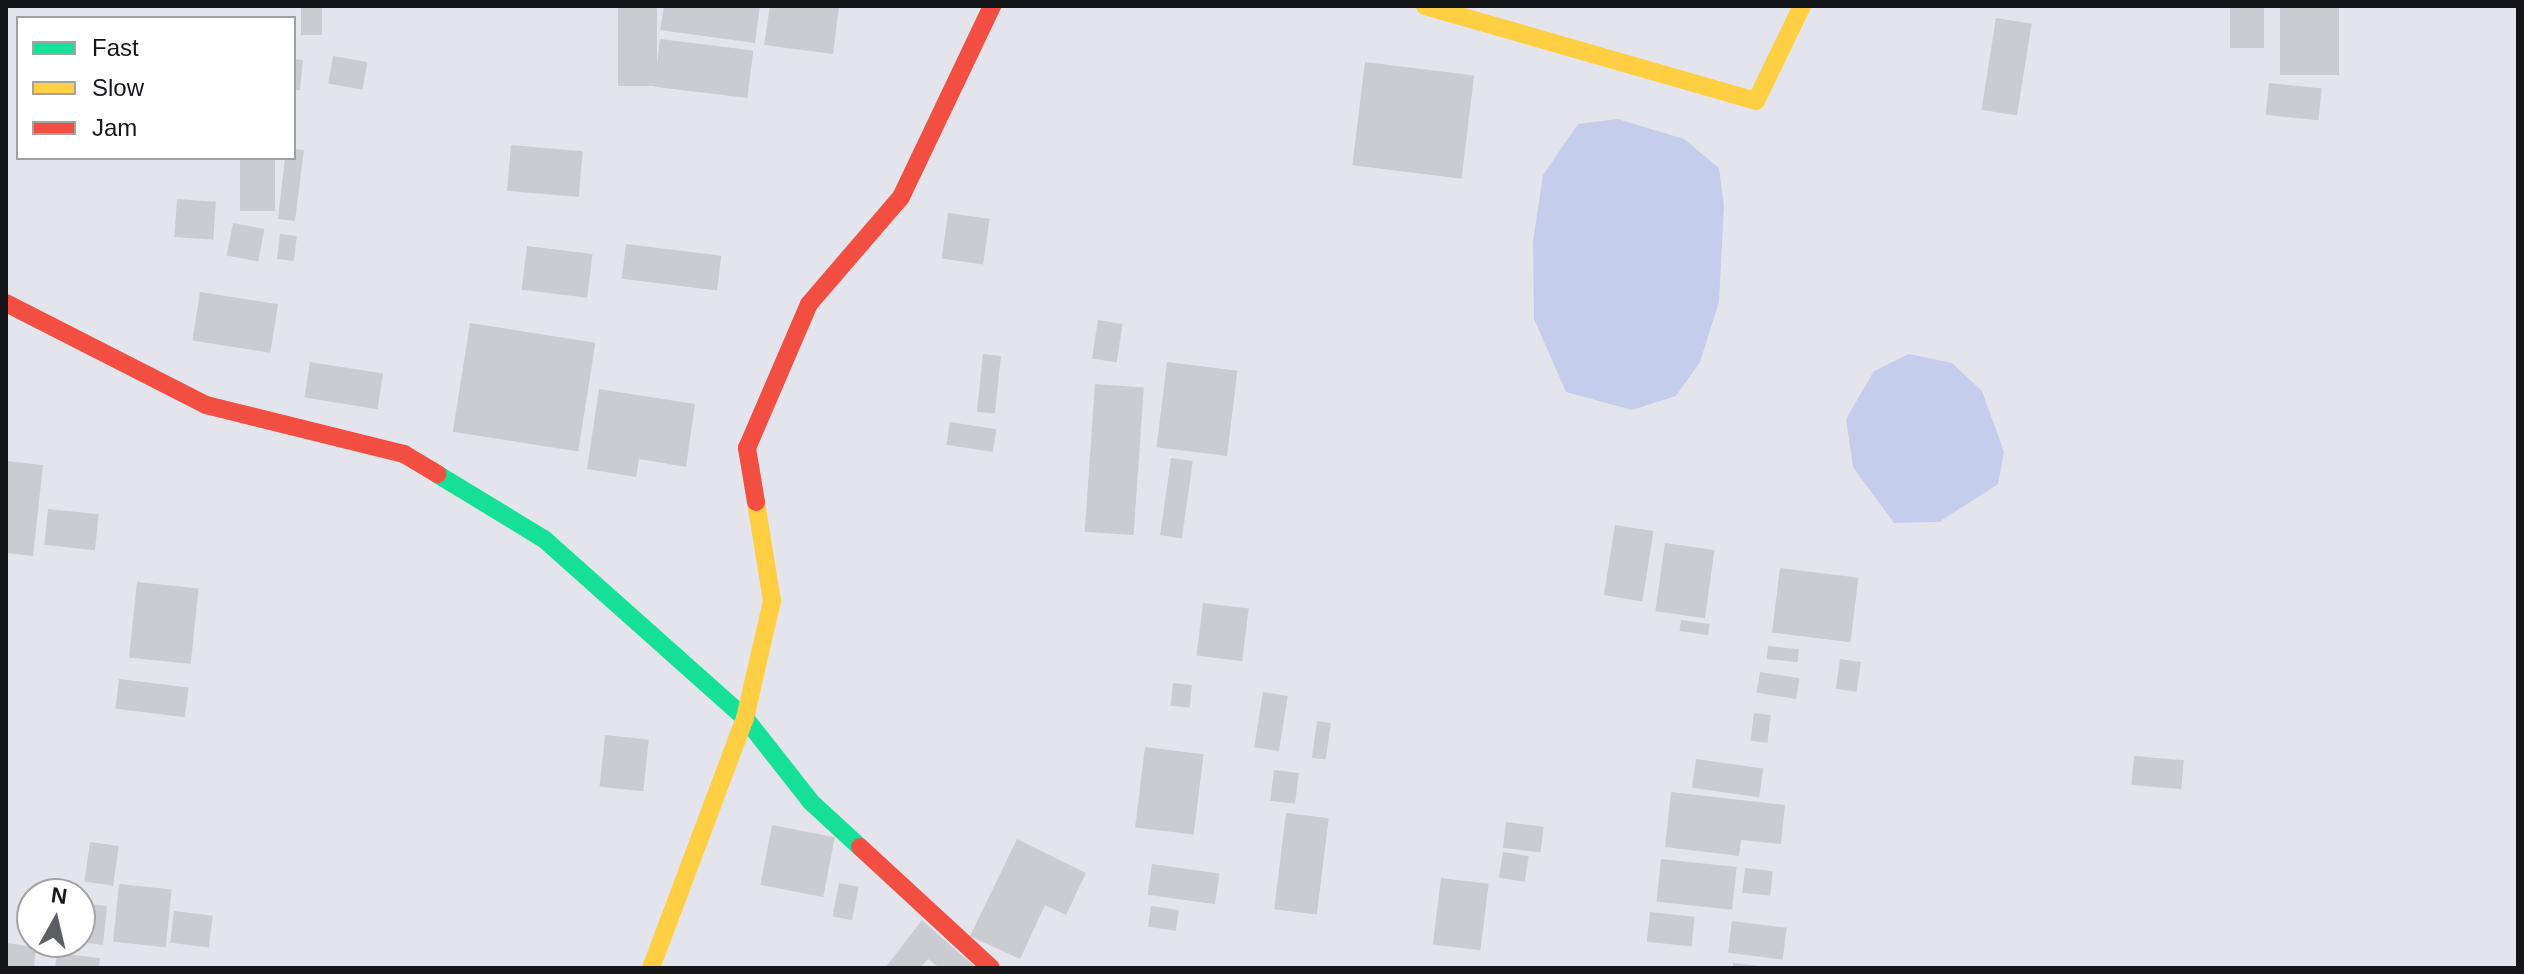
<!DOCTYPE html>
<html>
<head>
<meta charset="utf-8">
<style>
  body { margin:0 }
  #map { position:relative; width:2524px; height:974px; overflow:hidden; background:#e4e5ec; font-family:Arial,sans-serif }
  div>[style] { position:absolute }
  .water>* { inset:0; background:#c5cdec }
  .building>* { inset:0; background:#cbccd1; transform-origin:0 0 }
  .fast>* { height:18px; margin:-9px; padding:0 9px; transform-origin:9px; border-radius:9px; background:#16e098 }
  .slow>* { height:18px; margin:-9px; padding:0 9px; transform-origin:9px; border-radius:9px; background:#ffcf43 }
  .jam>* { height:18px; margin:-9px; padding:0 9px; transform-origin:9px; border-radius:9px; background:#f24e42 }
  span { translate:-50% -50%; white-space:nowrap; text-align:center; line-height:1.15; -webkit-text-stroke:6px #fff; paint-order:stroke }
  .frame { position:absolute; inset:0; border:8px solid #15161a; pointer-events:none }
  .legend { position:absolute; left:16px; top:16px; width:280px; height:144px; box-sizing:border-box; background:#fff; border:2px solid #a1a2a3; margin:0; padding:10px 14px; list-style:none; font-size:24px; color:#15161a }
  .legend li { display:flex; align-items:center; gap:16px; height:40px }
  .legend b { width:40px; border:2px solid #a1a2a3 }
  .north { position:absolute; left:16px; top:878px; width:80px; height:80px; box-sizing:border-box; background:#fff; border:2px solid #a1a2a3; border-radius:50%; rotate:8deg; font-size:22px; font-weight:700; line-height:32px; text-align:center; color:#15161a }
  .north::after { content:''; display:block; margin:auto; width:28px; height:36px; background:#5d5e64; clip-path:polygon(50% 0,100% 100%,50% 72%,0 100%) }
</style>
</head>
<body>
<div id="map">
  <div class="water">
    <i style="clip-path:polygon(1618px 119px,1684px 139px,1719px 168px,1724px 206px,1719px 302px,1700px 362px,1676px 396px,1632px 410px,1566px 392px,1534px 319px,1533px 241px,1543px 175px,1578px 124px)"></i>
    <i style="clip-path:polygon(1909px 354px,1952px 363px,1982px 391px,2004px 452px,1998px 484px,1939px 522px,1894px 523px,1853px 467px,1846px 419px,1874px 371px)"></i>
  </div>
  <div class="building">
    <i style="left:301px;top:6px;width:21px;height:29px"></i>
    <i style="left:618px;top:6px;width:39px;height:80px"></i>
    <i style="clip-path:polygon(664px 6px,760px 6px,755px 43px,660px 30px)"></i>
    <i style="clip-path:polygon(770px 6px,839px 6px,833px 54px,764px 45px)"></i>
    <i style="left:2230px;top:6px;width:34px;height:42px"></i>
    <i style="left:2280px;top:6px;width:59px;height:69px"></i>
    <i style="left:1996px;top:18px;width:36px;height:93px;rotate:9deg"></i>
    <i style="left:660px;top:39px;width:94px;height:48px;rotate:7deg"></i>
    <i style="left:333px;top:56px;width:35px;height:28px;rotate:10deg"></i>
    <i style="clip-path:polygon(294px 59px,303px 60px,300px 90px,294px 90px)"></i>
    <i style="left:1365px;top:62px;width:110px;height:104px;rotate:7deg"></i>
    <i style="left:2269px;top:83px;width:53px;height:32px;rotate:6deg"></i>
    <i style="left:511px;top:145px;width:72px;height:46px;rotate:5deg"></i>
    <i style="clip-path:polygon(294px 149px,304px 150px,295px 221px,278px 219px,285px 158px,294px 158px)"></i>
    <i style="left:240px;top:158px;width:35px;height:53px"></i>
    <i style="left:177px;top:199px;width:39px;height:38px;rotate:4deg"></i>
    <i style="left:948px;top:213px;width:42px;height:46px;rotate:8deg"></i>
    <i style="left:233px;top:223px;width:32px;height:33px;rotate:11deg"></i>
    <i style="left:280px;top:234px;width:17px;height:25px;rotate:7deg"></i>
    <i style="left:626px;top:244px;width:96px;height:35px;rotate:7deg"></i>
    <i style="left:527px;top:246px;width:66px;height:44px;rotate:7deg"></i>
    <i style="left:200px;top:292px;width:79px;height:49px;rotate:9deg"></i>
    <i style="left:1098px;top:320px;width:25px;height:39px;rotate:9deg"></i>
    <i style="left:470px;top:323px;width:127px;height:110px;rotate:9deg"></i>
    <i style="left:983px;top:354px;width:18px;height:58px;rotate:6deg"></i>
    <i style="left:310px;top:362px;width:74px;height:36px;rotate:9deg"></i>
    <i style="left:1167px;top:362px;width:71px;height:86px;rotate:7deg"></i>
    <i style="left:1095px;top:384px;width:49px;height:148px;rotate:4deg"></i>
    <i style="clip-path:polygon(599px 389px,695px 404px,686px 467px,639px 459px,636px 477px,587px 469px)"></i>
    <i style="left:950px;top:422px;width:47px;height:23px;rotate:9deg"></i>
    <i style="left:1171px;top:458px;width:22px;height:78px;rotate:8deg"></i>
    <i style="clip-path:polygon(6px 461px,43px 465px,33px 556px,6px 553px)"></i>
    <i style="left:48px;top:509px;width:51px;height:36px;rotate:6deg"></i>
    <i style="left:1615px;top:525px;width:39px;height:71px;rotate:9deg"></i>
    <i style="left:1665px;top:543px;width:50px;height:69px;rotate:8deg"></i>
    <i style="left:1780px;top:568px;width:79px;height:65px;rotate:7deg"></i>
    <i style="left:137px;top:582px;width:62px;height:76px;rotate:6deg"></i>
    <i style="left:1203px;top:603px;width:46px;height:53px;rotate:7deg"></i>
    <i style="left:1681px;top:620px;width:29px;height:11px;rotate:8deg"></i>
    <i style="left:1768px;top:646px;width:31px;height:13px;rotate:6deg"></i>
    <i style="left:1840px;top:659px;width:21px;height:30px;rotate:8deg"></i>
    <i style="left:1760px;top:672px;width:40px;height:21px;rotate:9deg"></i>
    <i style="left:119px;top:679px;width:70px;height:30px;rotate:7deg"></i>
    <i style="left:1173px;top:683px;width:19px;height:23px;rotate:6deg"></i>
    <i style="left:1263px;top:692px;width:25px;height:56px;rotate:9deg"></i>
    <i style="left:1754px;top:713px;width:17px;height:28px;rotate:7deg"></i>
    <i style="left:1317px;top:721px;width:14px;height:37px;rotate:8deg"></i>
    <i style="left:605px;top:735px;width:44px;height:52px;rotate:6deg"></i>
    <i style="left:1145px;top:747px;width:59px;height:81px;rotate:7deg"></i>
    <i style="left:2134px;top:756px;width:50px;height:29px;rotate:5deg"></i>
    <i style="left:1696px;top:759px;width:68px;height:29px;rotate:8deg"></i>
    <i style="left:1274px;top:770px;width:25px;height:31px;rotate:7deg"></i>
    <i style="clip-path:polygon(1671px 792px,1785px 805px,1781px 844px,1741px 840px,1739px 856px,1665px 847px)"></i>
    <i style="left:1286px;top:813px;width:43px;height:97px;rotate:7deg"></i>
    <i style="left:1506px;top:822px;width:38px;height:26px;rotate:7deg"></i>
    <i style="left:772px;top:825px;width:64px;height:61px;rotate:11deg"></i>
    <i style="clip-path:polygon(1017px 839px,1086px 873px,1066px 915px,1045px 905px,1020px 959px,970px 936px)"></i>
    <i style="left:90px;top:842px;width:29px;height:40px;rotate:8deg"></i>
    <i style="left:1503px;top:852px;width:26px;height:26px;rotate:9deg"></i>
    <i style="left:1661px;top:859px;width:76px;height:43px;rotate:6deg"></i>
    <i style="left:1152px;top:864px;width:68px;height:31px;rotate:8deg"></i>
    <i style="left:1745px;top:868px;width:28px;height:25px;rotate:6deg"></i>
    <i style="left:1441px;top:878px;width:48px;height:67px;rotate:7deg"></i>
    <i style="left:839px;top:883px;width:20px;height:34px;rotate:11deg"></i>
    <i style="left:119px;top:884px;width:53px;height:58px;rotate:6deg"></i>
    <i style="clip-path:polygon(80px 903px,107px 906px,103px 945px,80px 942px)"></i>
    <i style="left:1151px;top:906px;width:28px;height:21px;rotate:8deg"></i>
    <i style="left:174px;top:911px;width:39px;height:32px;rotate:7deg"></i>
    <i style="left:1650px;top:912px;width:45px;height:30px;rotate:6deg"></i>
    <i style="clip-path:polygon(922px 920px,976px 968px,940px 968px,928px 959px,920px 968px,885px 968px)"></i>
    <i style="left:1732px;top:921px;width:55px;height:32px;rotate:7deg"></i>
    <i style="clip-path:polygon(6px 943px,36px 947px,34px 968px,6px 968px)"></i>
    <i style="clip-path:polygon(57px 953px,100px 958px,99px 968px,55px 968px)"></i>
    <i style="clip-path:polygon(1733px 963px,1760px 966px,1760px 968px,1733px 968px)"></i>
  </div>
  <div class="fast">
    <i style="left:437px;top:474px;width:125px;rotate:31.3deg"></i>
    <i style="left:544px;top:539px;width:269px;rotate:41.7deg"></i>
    <i style="left:745px;top:718px;width:107px;rotate:51.8deg"></i>
    <i style="left:811px;top:802px;width:67px;rotate:42.6deg"></i>
  </div>
  <div class="slow">
    <i style="left:1425px;top:6px;width:344px;rotate:16deg"></i>
    <i style="left:1756px;top:101px;width:106px;rotate:-64.2deg"></i>
    <i style="left:651px;top:968px;width:267px;rotate:-69.4deg"></i>
    <i style="left:745px;top:718px;width:120px;rotate:-77deg"></i>
    <i style="left:772px;top:601px;width:100px;rotate:-99.2deg"></i>
  </div>
  <div class="jam">
    <i style="left:6px;top:303px;width:225px;rotate:27deg"></i>
    <i style="left:206px;top:405px;width:204px;rotate:13.9deg"></i>
    <i style="left:404px;top:454px;width:39px;rotate:31deg"></i>
    <i style="left:756px;top:502px;width:55px;rotate:-99.5deg"></i>
    <i style="left:747px;top:448px;width:157px;rotate:-66.7deg"></i>
    <i style="left:809px;top:304px;width:141px;rotate:-49.3deg"></i>
    <i style="left:901px;top:197px;width:212px;rotate:-64.5deg"></i>
    <i style="left:860px;top:847px;width:178px;rotate:42.7deg"></i>
  </div>
  <div class="frame"></div>
  <ul class="legend">
  <li><b style="height:10px;background:#16e098"></b>Fast</li>
  <li><b style="height:10px;background:#ffcf43"></b>Slow</li>
  <li><b style="height:10px;background:#f24e42"></b>Jam</li>
  </ul>
  <div class="north">N</div>
</div>
</body>
</html>
